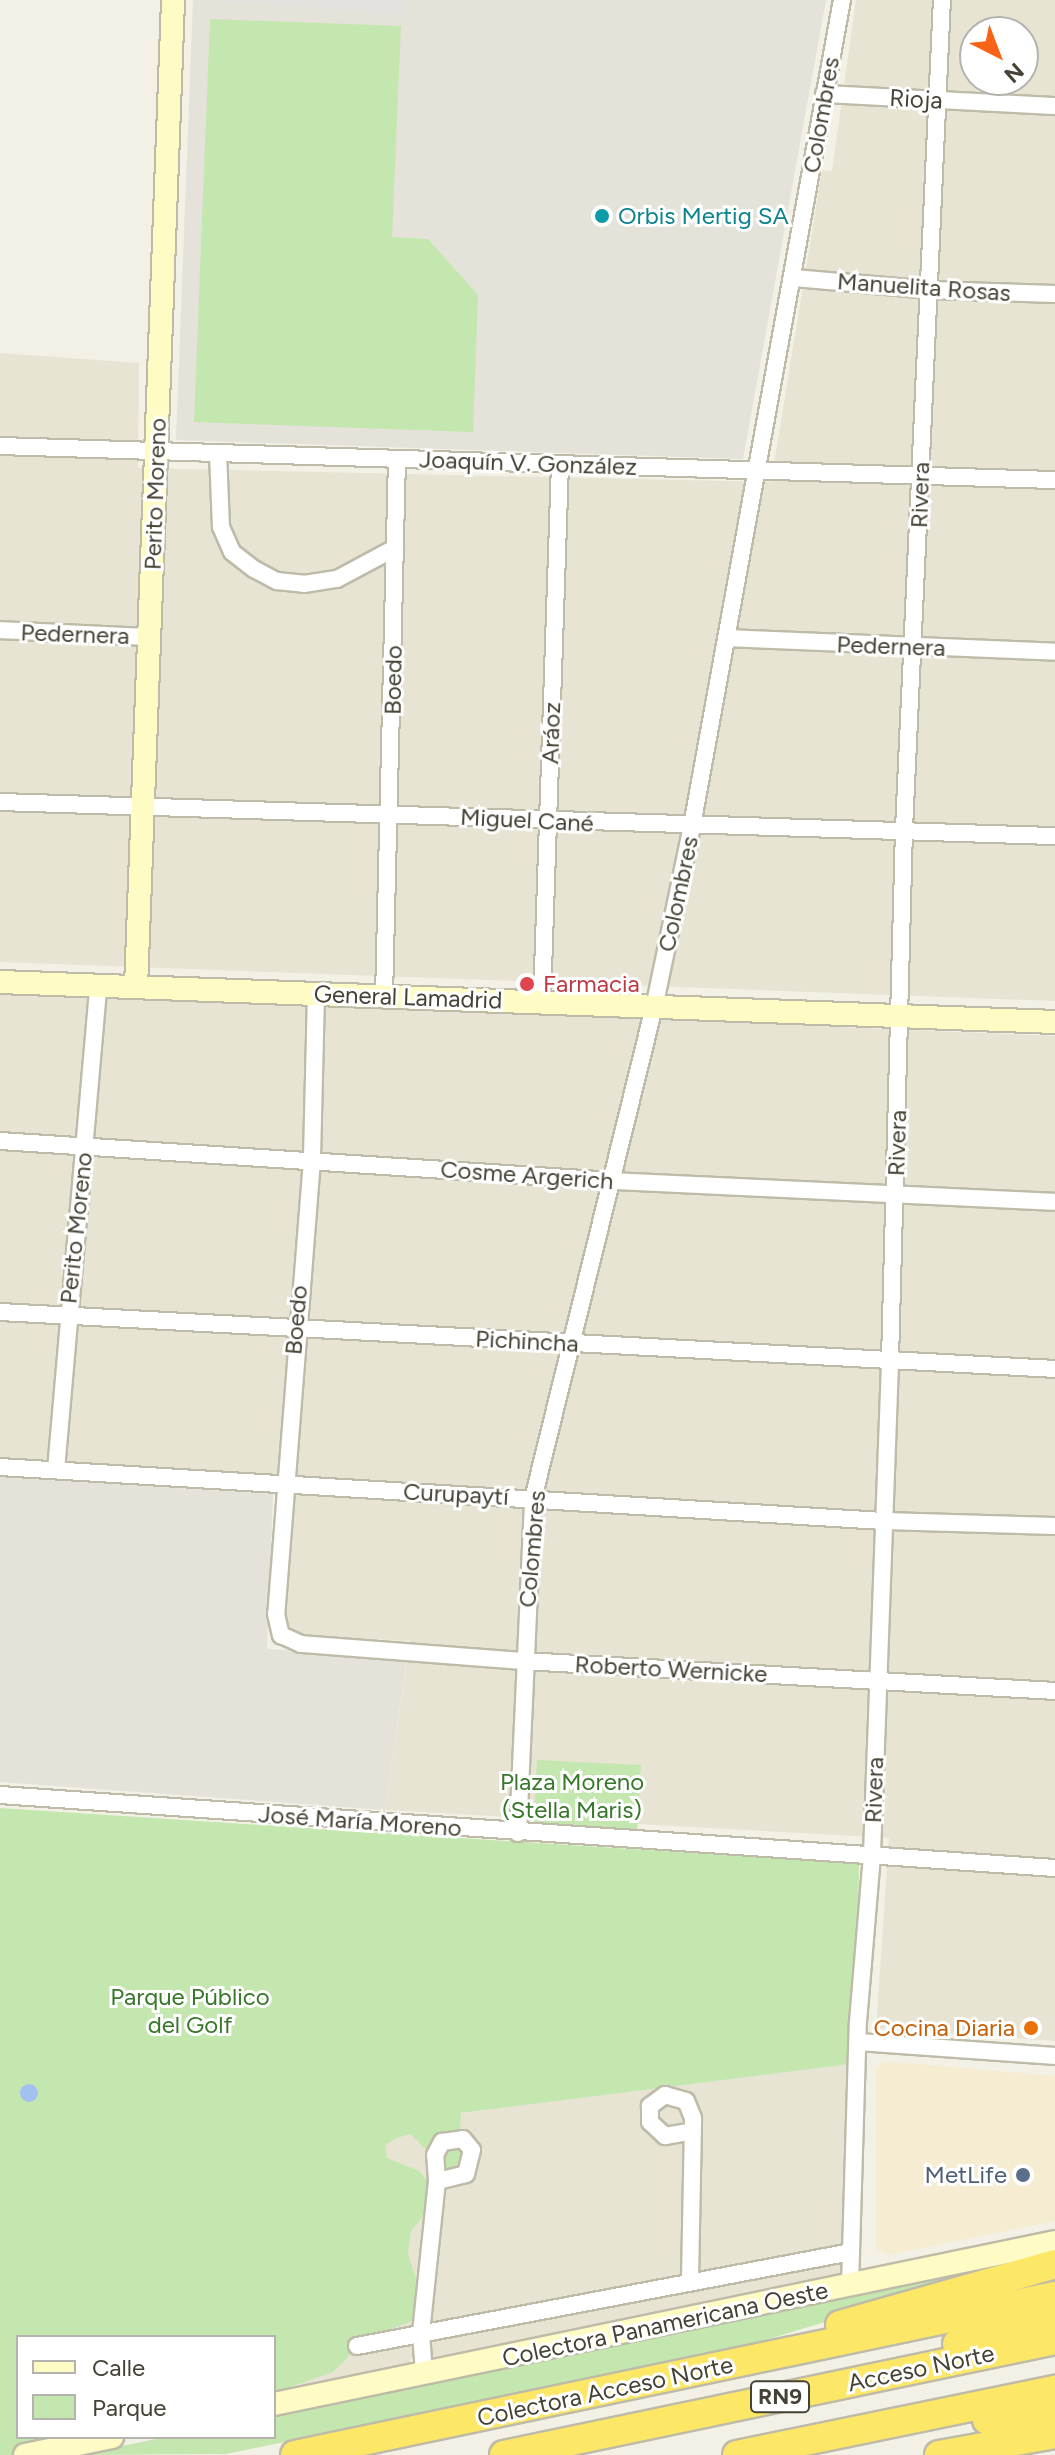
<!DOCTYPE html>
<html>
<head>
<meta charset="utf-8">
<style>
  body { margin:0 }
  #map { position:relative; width:1055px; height:2455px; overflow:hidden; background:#f3f1e6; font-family:Figtree,sans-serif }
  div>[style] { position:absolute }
  .residential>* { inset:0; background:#e7e4d4 }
  .commercial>* { inset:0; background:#f5ecd1 }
  .industrial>* { inset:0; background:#e5e2da }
  .green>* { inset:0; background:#c3e7ae }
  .parking>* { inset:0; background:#e4e2de }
  .water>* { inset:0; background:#a2c1f0 }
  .round { border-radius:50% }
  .roads { filter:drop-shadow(2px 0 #bebba8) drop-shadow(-2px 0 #bebba8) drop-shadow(0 2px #bebba8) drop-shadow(0 -2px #bebba8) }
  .street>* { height:16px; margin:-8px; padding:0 8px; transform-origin:8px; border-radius:8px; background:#fff }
  .secondary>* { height:22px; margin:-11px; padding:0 11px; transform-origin:11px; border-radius:11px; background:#fefbc4 }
  .highway>* { height:28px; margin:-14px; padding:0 14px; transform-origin:14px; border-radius:14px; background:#fde767 }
  .dots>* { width:22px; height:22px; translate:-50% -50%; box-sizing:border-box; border:4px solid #fff; border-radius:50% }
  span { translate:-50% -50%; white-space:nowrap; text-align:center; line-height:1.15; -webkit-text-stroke:6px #fff; paint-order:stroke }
  .shield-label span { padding:2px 6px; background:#fff; border:2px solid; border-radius:6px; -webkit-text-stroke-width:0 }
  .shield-label { font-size:22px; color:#454235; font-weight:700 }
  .street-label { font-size:24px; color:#454235 }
  .culture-label { font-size:24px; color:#0d838f }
  .left { translate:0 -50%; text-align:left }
  .health-label { font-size:24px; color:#be3a42 }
  .park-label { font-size:24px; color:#377729 }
  .food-label { font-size:24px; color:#c56008 }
  .right { translate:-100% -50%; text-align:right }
  .service-label { font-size:24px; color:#4e5e75 }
  .legend { position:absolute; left:16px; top:2335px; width:260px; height:104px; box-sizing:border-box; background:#fff; border:2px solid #b5b3ae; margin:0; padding:10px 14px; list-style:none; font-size:24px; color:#454235 }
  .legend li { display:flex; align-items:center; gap:16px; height:40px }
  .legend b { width:40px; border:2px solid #b5b3ae }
  .north { position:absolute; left:959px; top:16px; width:80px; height:80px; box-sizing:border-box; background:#fff; border:2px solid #b5b3ae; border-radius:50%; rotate:138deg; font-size:22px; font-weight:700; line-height:32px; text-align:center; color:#454235 }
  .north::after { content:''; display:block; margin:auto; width:28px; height:36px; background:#f86417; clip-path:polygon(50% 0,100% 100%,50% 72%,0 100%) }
</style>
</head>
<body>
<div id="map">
  <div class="residential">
    <i style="clip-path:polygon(evenodd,856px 0,1055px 0,1055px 1001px,0 962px,0 353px,139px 363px,138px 468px,771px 482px,822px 170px,832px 171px,856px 0,975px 32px,1023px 32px,1023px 80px,975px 80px,975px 32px)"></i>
    <i style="clip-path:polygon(0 992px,1055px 1036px,1055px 2041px,876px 2028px,889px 1838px,385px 1810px,410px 1641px,282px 1634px,294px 1476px,0 1457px)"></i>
    <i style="clip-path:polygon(857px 2063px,842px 2282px,434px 2359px,429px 2350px,415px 2354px,407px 2366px,298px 2388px,314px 2351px,334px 2132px,657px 2085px)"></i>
  </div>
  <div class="commercial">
    <i style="clip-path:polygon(883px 2061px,1055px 2076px,1055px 2221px,888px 2255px,876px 2249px,876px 2069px)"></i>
  </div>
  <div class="industrial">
    <i style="clip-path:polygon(193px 0,826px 0,743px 459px,176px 440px)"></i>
    <i style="clip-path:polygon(0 1477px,273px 1494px,267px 1649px,407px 1658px,385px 1810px,0 1782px)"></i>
  </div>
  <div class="green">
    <i style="clip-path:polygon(210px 19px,401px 26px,392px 237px,428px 239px,478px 295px,473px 432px,194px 422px)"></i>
    <i style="clip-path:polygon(537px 1760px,641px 1765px,637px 1835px,540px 1828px,534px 1823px)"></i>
    <i style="clip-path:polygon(0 1808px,859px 1864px,857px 2063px,461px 2113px,460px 2134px,470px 2144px,454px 2182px,416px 2139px,410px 2134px,397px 2138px,385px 2145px,387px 2158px,419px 2171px,427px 2181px,424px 2215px,411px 2231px,408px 2254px,420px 2291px,412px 2321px,351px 2344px,348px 2357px,333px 2372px,274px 2393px,274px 2337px,18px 2337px,18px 2437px,67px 2437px,33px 2455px,0 2455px)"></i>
    <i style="clip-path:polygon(1055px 2253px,735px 2349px,226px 2454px,77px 2455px,166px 2437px,274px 2437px,274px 2415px)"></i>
  </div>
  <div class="parking">
    <i style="clip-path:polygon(213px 0,407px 0,406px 15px)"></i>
  </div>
  <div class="water">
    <i class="round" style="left:20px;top:2084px;width:18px;height:18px"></i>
  </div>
  <div class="roads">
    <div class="street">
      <i style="left:824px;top:94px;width:231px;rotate:3deg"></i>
      <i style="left:794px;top:278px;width:138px;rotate:5deg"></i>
      <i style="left:931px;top:290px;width:124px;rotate:1.8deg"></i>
      <i style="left:0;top:446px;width:1056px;rotate:1.85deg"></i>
      <i style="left:218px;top:453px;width:74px;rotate:87.7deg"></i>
      <i style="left:221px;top:527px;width:27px;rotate:66deg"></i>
      <i style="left:232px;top:552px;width:28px;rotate:38deg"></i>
      <i style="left:254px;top:569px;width:26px;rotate:28deg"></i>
      <i style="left:277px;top:581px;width:27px;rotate:6deg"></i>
      <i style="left:304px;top:584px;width:33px;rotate:-9deg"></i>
      <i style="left:337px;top:579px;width:66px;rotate:-28.1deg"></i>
      <i style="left:0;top:630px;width:150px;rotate:2.7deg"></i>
      <i style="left:727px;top:638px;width:328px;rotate:2.4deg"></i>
      <i style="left:0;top:802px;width:1056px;rotate:1.85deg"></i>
      <i style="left:316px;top:994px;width:166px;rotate:91.4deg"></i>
      <i style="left:312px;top:1160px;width:455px;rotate:94.5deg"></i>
      <i style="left:276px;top:1614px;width:22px;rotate:77deg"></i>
      <i style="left:281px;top:1635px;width:22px;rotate:24deg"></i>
      <i style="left:301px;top:1644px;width:224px;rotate:4.4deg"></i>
      <i style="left:524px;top:1661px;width:532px;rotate:3.23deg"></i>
      <i style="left:384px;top:997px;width:538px;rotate:-88.62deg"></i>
      <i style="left:542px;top:1001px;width:537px;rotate:-88.08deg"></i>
      <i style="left:0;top:1141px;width:614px;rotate:3.73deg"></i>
      <i style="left:613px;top:1181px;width:442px;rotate:2.7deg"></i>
      <i style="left:0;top:1312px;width:1057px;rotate:3.09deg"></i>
      <i style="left:0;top:1467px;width:886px;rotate:3.5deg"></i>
      <i style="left:884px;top:1521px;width:171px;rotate:1.7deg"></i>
      <i style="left:56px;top:1470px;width:486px;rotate:-85deg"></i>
      <i style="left:0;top:1795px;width:1058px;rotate:3.96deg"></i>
      <i style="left:518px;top:1833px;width:334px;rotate:-87.4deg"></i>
      <i style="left:533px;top:1499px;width:511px;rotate:-76.18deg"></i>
      <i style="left:655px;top:1003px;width:181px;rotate:-78.2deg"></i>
      <i style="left:692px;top:826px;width:840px;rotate:-79.71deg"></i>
      <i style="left:859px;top:2042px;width:196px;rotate:4.1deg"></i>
      <i style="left:690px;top:2280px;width:162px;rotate:-88.9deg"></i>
      <i style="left:693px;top:2118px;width:18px;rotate:-112deg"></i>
      <i style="left:686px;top:2101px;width:22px;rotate:-164deg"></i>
      <i style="left:665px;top:2095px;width:19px;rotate:144deg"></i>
      <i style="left:650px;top:2106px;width:16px;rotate:90deg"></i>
      <i style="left:650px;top:2122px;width:21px;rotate:43deg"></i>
      <i style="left:665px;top:2136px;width:27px;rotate:-10deg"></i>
      <i style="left:850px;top:2286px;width:264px;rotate:-88.3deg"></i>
      <i style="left:858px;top:2022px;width:169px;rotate:-85.2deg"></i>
      <i style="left:872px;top:1854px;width:494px;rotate:-87.9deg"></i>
      <i style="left:890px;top:1360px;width:531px;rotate:-88.49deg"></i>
      <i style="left:904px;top:829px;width:830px;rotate:-87.38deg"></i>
      <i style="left:357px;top:2346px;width:503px;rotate:-10.77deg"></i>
      <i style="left:424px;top:2373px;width:40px;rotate:-94.3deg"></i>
      <i style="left:421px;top:2333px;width:153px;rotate:-84deg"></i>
      <i style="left:437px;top:2181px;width:26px;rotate:-94deg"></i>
      <i style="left:435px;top:2155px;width:15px;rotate:-62deg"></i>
      <i style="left:442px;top:2142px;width:21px;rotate:-8deg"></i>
      <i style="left:463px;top:2139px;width:14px;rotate:51deg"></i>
      <i style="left:472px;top:2150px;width:25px;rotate:104deg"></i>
      <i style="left:466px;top:2174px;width:30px;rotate:166deg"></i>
    </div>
    <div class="secondary">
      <i style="left:0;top:982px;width:1056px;rotate:2.17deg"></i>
      <i style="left:136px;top:987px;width:988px;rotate:-87.85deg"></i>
      <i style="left:274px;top:2404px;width:798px;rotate:-11.72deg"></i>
      <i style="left:25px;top:2455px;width:89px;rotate:-11.7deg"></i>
    </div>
    <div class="highway">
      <i style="left:840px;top:2325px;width:223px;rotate:-15.8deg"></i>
      <i style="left:957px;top:2344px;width:102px;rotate:-17.7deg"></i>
      <i style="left:987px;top:2420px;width:68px;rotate:-6.7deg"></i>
      <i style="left:295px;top:2455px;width:776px;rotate:-11.82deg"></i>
      <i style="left:504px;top:2455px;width:563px;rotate:-11.79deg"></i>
      <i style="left:737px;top:2455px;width:325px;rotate:-11.6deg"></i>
      <i style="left:939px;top:2455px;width:118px;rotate:-10.3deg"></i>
    </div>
  </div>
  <div class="dots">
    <i style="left:602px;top:216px;background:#0f9aa8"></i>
    <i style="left:527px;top:984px;background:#e0444e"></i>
    <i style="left:1031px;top:2028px;background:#e8710a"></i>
    <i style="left:1023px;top:2175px;background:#5c6f8a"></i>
  </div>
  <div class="shield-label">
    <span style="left:780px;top:2397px">RN9</span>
  </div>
  <div class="street-label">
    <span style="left:916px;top:99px;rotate:3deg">Rioja</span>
    <span style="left:821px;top:115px;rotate:-80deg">Colombres</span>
    <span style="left:924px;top:287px;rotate:4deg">Manuelita Rosas</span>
    <span style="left:528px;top:463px;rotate:2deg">Joaquín V. González</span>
    <span style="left:155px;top:494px;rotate:-88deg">Perito Moreno</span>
    <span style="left:920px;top:495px;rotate:-88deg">Rivera</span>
    <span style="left:75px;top:634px;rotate:2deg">Pedernera</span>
    <span style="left:891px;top:646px;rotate:2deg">Pedernera</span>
    <span style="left:393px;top:680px;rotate:-89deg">Boedo</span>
    <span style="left:551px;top:733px;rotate:-88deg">Aráoz</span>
    <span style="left:527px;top:820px;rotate:3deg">Miguel Cané</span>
    <span style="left:678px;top:894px;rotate:-78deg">Colombres</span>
    <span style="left:408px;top:997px;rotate:2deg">General Lamadrid</span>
    <span style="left:897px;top:1143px;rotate:-88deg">Rivera</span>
    <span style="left:527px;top:1175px;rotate:4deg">Cosme Argerich</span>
    <span style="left:76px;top:1228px;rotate:-84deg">Perito Moreno</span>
    <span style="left:296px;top:1320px;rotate:-85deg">Boedo</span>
    <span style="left:527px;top:1341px;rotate:3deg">Pichincha</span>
    <span style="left:456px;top:1494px;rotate:3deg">Curupaytí</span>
    <span style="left:532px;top:1549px;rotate:-85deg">Colombres</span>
    <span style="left:671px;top:1669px;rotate:3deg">Roberto Wernicke</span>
    <span style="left:874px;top:1790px;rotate:-88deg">Rivera</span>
    <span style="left:360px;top:1821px;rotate:4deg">José María Moreno</span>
    <span style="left:665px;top:2324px;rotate:-12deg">Colectora Panamericana Oeste</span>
    <span style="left:921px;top:2368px;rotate:-12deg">Acceso Norte</span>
    <span style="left:605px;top:2391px;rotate:-12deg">Colectora Acceso Norte</span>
  </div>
  <div class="culture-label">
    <span class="left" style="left:618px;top:216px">Orbis Mertig SA</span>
  </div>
  <div class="health-label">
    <span class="left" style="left:543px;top:984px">Farmacia</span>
  </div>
  <div class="park-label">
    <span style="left:572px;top:1796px">Plaza Moreno<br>(Stella Maris)</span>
    <span style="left:190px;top:2011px">Parque Público<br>del Golf</span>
  </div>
  <div class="food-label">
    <span class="right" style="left:1015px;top:2028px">Cocina Diaria</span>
  </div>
  <div class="service-label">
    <span class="right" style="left:1007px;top:2175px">MetLife</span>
  </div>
  <ul class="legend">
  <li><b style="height:10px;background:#fefbc4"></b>Calle</li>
  <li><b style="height:22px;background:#c3e7ae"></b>Parque</li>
  </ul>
  <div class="north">N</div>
</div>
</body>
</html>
